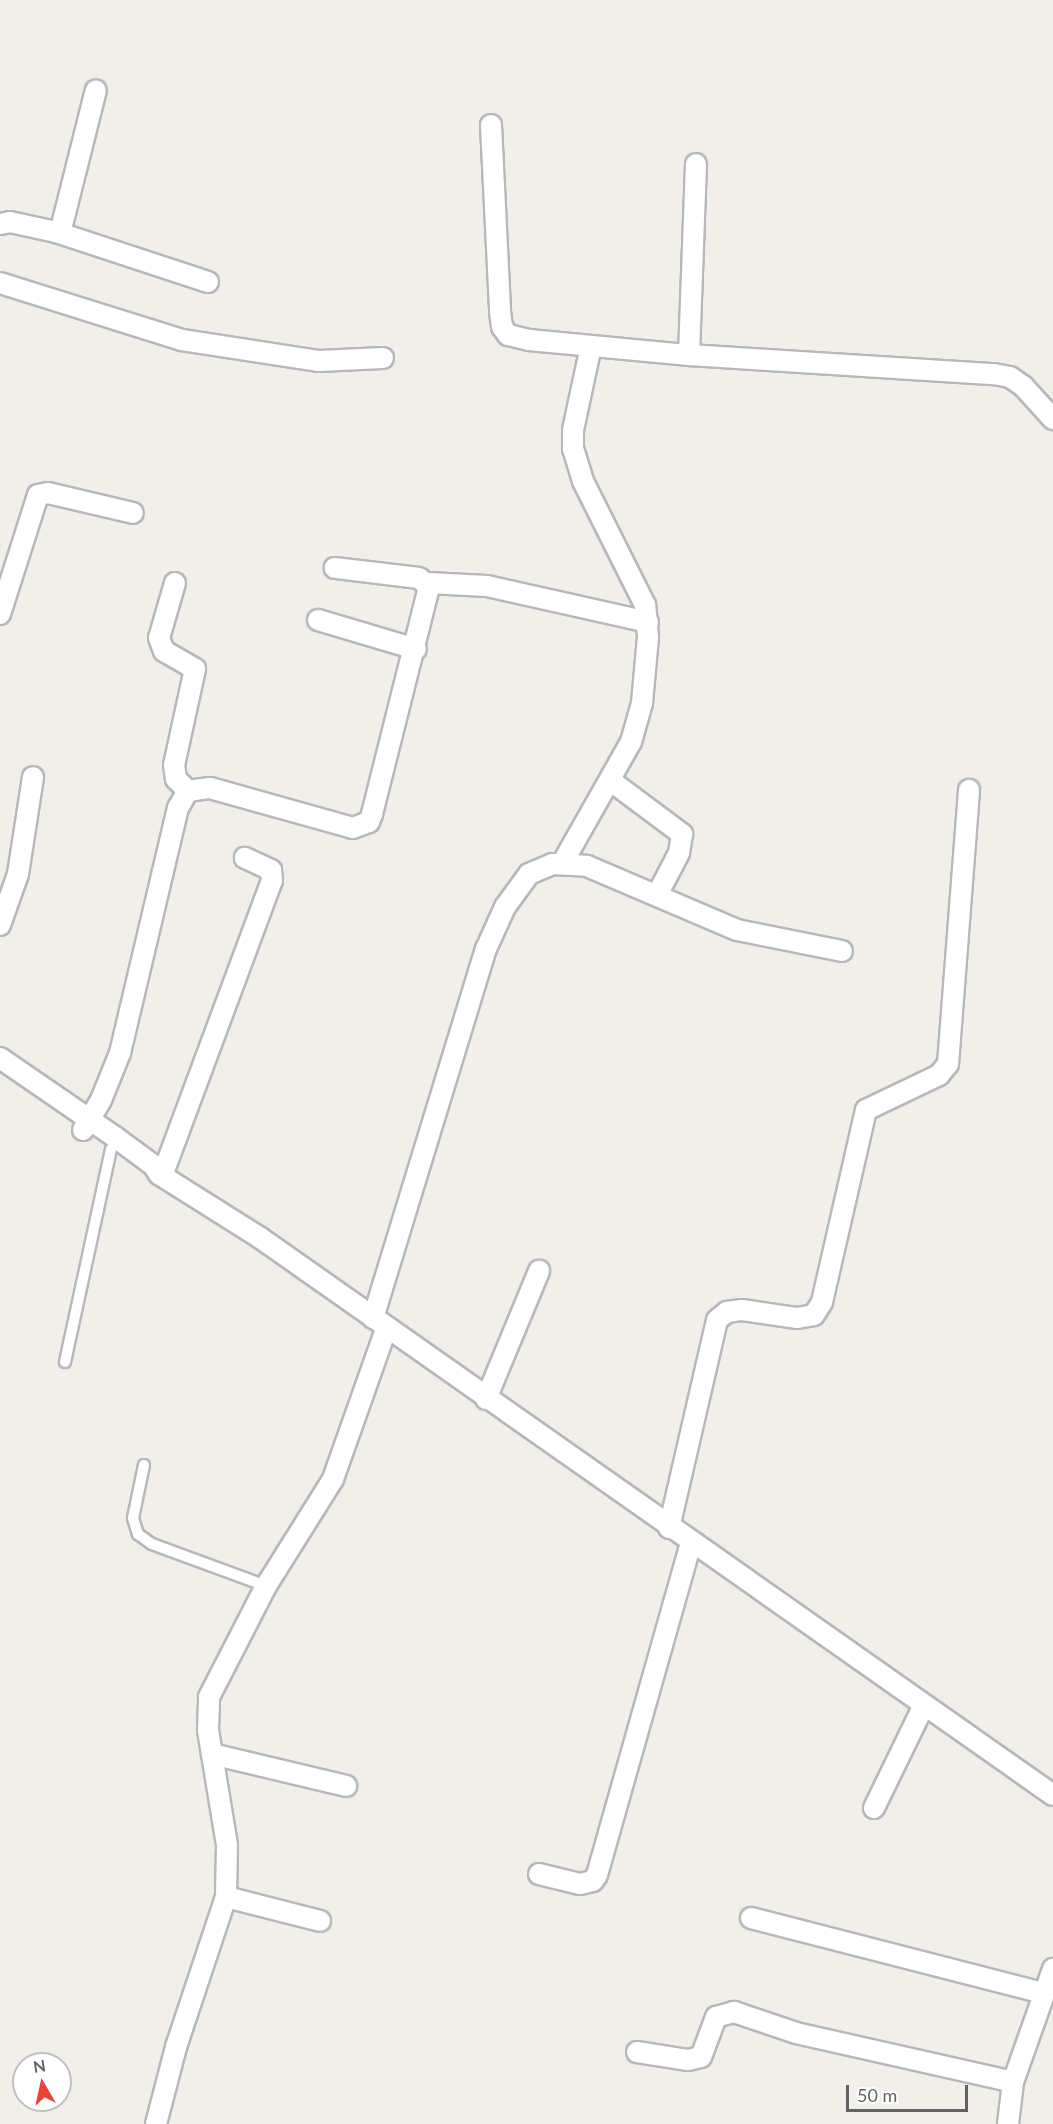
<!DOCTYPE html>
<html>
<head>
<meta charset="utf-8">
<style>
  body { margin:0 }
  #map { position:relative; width:1053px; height:2124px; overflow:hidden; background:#f1efe8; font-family:Lato,sans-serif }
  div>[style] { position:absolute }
  .roads { filter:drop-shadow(2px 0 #b5b8bc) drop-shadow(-2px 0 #b5b8bc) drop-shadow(0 2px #b5b8bc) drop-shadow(0 -2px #b5b8bc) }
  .service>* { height:10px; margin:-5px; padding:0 5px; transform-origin:5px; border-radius:5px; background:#fff }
  .minor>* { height:20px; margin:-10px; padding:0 10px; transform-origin:10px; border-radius:10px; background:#fff }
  span { translate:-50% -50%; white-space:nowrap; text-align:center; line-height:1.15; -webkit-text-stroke:4.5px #fff; paint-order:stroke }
  .north { position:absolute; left:12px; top:2052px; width:60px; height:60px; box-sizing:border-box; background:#fff; border:2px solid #bfc1c3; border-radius:50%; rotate:351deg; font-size:16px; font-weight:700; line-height:24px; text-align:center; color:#5f6368 }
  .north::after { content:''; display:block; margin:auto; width:21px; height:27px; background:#ea4335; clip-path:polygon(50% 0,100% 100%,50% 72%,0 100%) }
  .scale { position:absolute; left:846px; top:2085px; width:122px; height:27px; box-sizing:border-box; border:3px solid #5f6368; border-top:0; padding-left:8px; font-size:18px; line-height:21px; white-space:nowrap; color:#5f6368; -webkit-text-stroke:4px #fff; paint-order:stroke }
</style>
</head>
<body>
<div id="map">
  <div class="roads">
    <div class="service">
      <i style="left:65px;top:1362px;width:218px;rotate:-77.8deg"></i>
      <i style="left:144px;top:1465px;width:54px;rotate:101.7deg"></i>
      <i style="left:133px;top:1518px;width:17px;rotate:73deg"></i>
      <i style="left:138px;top:1534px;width:17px;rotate:36deg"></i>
      <i style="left:152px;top:1544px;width:121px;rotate:20.2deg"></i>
    </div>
    <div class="minor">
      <i style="left:491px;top:125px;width:187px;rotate:87.2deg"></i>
      <i style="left:500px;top:312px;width:15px;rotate:82deg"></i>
      <i style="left:502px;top:327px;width:10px;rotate:53deg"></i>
      <i style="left:508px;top:335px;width:22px;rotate:13deg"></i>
      <i style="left:529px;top:340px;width:161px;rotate:5.4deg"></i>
      <i style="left:689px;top:355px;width:306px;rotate:3.6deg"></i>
      <i style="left:994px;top:374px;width:16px;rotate:11deg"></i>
      <i style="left:1010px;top:377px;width:16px;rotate:35deg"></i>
      <i style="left:1023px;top:386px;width:45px;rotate:47.7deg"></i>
      <i style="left:0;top:224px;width:10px;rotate:-11deg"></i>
      <i style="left:10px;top:222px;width:47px;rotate:12.3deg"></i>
      <i style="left:56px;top:232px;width:160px;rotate:18.2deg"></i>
      <i style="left:60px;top:233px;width:147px;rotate:-75.9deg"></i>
      <i style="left:0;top:283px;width:191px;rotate:17.4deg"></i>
      <i style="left:182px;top:340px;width:139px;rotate:8.7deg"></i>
      <i style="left:319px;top:361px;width:64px;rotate:-2.7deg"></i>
      <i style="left:689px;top:355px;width:191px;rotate:-87.9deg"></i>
      <i style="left:175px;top:583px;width:57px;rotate:106.2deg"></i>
      <i style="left:159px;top:638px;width:14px;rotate:69deg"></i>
      <i style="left:164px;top:651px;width:36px;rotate:30deg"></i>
      <i style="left:195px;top:669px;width:98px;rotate:102.3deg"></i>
      <i style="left:174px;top:765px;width:14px;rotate:82deg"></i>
      <i style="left:176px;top:779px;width:17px;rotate:45deg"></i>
      <i style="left:428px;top:583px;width:59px;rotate:2.9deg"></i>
      <i style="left:487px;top:586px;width:165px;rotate:12.6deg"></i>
      <i style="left:0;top:614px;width:125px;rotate:-72.3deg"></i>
      <i style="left:38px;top:495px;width:10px;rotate:-11deg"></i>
      <i style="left:48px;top:493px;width:87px;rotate:13.2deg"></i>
      <i style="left:318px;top:620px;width:102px;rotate:16.5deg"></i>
      <i style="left:611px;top:781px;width:89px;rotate:36.7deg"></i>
      <i style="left:682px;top:834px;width:19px;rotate:99deg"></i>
      <i style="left:679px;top:853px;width:47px;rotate:117.6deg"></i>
      <i style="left:563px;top:862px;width:138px;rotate:-60.5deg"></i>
      <i style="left:631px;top:742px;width:41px;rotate:-74.2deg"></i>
      <i style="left:642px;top:703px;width:66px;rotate:-84.8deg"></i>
      <i style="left:648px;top:637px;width:32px;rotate:-95deg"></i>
      <i style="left:645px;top:605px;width:139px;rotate:-116.6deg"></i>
      <i style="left:583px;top:481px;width:34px;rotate:-107deg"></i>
      <i style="left:573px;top:449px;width:19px;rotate:-90deg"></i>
      <i style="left:573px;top:430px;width:86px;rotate:-77.9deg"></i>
      <i style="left:0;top:925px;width:54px;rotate:-70.6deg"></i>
      <i style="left:18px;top:874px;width:98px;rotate:-81.2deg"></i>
      <i style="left:0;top:1058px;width:140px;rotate:34.5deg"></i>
      <i style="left:115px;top:1137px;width:47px;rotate:36.4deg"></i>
      <i style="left:153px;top:1165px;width:11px;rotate:56deg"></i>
      <i style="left:159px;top:1174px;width:118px;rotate:32.2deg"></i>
      <i style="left:259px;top:1237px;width:970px;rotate:35.1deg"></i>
      <i style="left:83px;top:1130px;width:35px;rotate:-59deg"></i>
      <i style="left:101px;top:1100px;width:51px;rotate:-68deg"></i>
      <i style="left:120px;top:1053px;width:252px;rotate:-76.7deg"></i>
      <i style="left:178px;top:808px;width:20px;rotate:-60deg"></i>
      <i style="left:188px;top:791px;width:22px;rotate:-8deg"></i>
      <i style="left:210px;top:788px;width:148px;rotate:15.6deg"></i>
      <i style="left:353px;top:828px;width:17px;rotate:-21deg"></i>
      <i style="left:369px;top:822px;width:9px;rotate:-69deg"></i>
      <i style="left:372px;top:814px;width:234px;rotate:-75.9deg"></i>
      <i style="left:429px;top:587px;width:13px;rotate:-138deg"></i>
      <i style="left:419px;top:578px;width:85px;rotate:-173.2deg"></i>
      <i style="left:162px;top:1176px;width:315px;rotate:-69.6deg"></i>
      <i style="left:272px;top:881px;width:11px;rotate:-95deg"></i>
      <i style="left:271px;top:870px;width:29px;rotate:-155deg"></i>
      <i style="left:373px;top:1318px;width:386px;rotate:-73deg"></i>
      <i style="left:486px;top:949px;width:46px;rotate:-65.7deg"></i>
      <i style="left:505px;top:907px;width:41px;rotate:-54deg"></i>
      <i style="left:529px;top:874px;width:25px;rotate:-23deg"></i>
      <i style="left:552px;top:864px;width:35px;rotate:3deg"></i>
      <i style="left:587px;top:866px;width:163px;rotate:23.1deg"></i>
      <i style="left:737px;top:930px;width:107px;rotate:11.3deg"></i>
      <i style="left:486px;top:1399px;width:139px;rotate:-67.5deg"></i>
      <i style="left:669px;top:1528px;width:213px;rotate:-77deg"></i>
      <i style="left:717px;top:1320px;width:13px;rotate:-39deg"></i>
      <i style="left:727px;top:1312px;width:15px;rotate:-8deg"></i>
      <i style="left:742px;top:1310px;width:56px;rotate:8.3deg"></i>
      <i style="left:797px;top:1318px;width:17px;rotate:-10deg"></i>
      <i style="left:814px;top:1315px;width:15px;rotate:-58deg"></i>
      <i style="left:822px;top:1302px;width:197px;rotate:-77.1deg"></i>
      <i style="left:866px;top:1110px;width:81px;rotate:-25.6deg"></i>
      <i style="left:939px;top:1075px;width:14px;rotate:-51deg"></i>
      <i style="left:948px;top:1064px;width:275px;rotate:-85.6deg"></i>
      <i style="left:212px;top:1754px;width:138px;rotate:13.4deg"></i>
      <i style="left:874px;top:1808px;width:114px;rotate:-64.1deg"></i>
      <i style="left:539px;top:1874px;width:42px;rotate:13.7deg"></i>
      <i style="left:580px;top:1884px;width:13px;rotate:-13deg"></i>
      <i style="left:593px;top:1881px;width:7px;rotate:-56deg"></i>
      <i style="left:597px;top:1875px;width:345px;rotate:-74.2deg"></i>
      <i style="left:226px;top:1897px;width:97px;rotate:14.3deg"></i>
      <i style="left:751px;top:1918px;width:302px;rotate:14.4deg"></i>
      <i style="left:637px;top:2052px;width:52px;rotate:8.9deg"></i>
      <i style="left:688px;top:2060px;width:13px;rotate:-13deg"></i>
      <i style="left:701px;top:2057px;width:43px;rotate:-69.4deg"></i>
      <i style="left:716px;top:2017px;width:19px;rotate:-16deg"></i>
      <i style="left:734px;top:2012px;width:65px;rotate:18.7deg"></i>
      <i style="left:796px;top:2033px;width:222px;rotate:12.7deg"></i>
      <i style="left:156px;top:2124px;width:80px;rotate:-75.4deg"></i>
      <i style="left:176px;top:2047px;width:158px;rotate:-71.6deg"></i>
      <i style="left:226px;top:1897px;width:52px;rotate:-88.9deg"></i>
      <i style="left:227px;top:1845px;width:117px;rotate:-99.4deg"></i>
      <i style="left:208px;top:1730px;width:33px;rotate:-88deg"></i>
      <i style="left:209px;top:1697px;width:125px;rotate:-62.8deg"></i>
      <i style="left:266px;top:1586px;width:126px;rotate:-57.9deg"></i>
      <i style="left:333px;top:1479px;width:159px;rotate:-70.5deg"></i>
      <i style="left:1008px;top:2124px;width:42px;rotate:-83.2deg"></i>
      <i style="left:1013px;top:2082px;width:120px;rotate:-70.5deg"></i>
    </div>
  </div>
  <div class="north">N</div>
  <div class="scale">50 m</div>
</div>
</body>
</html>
